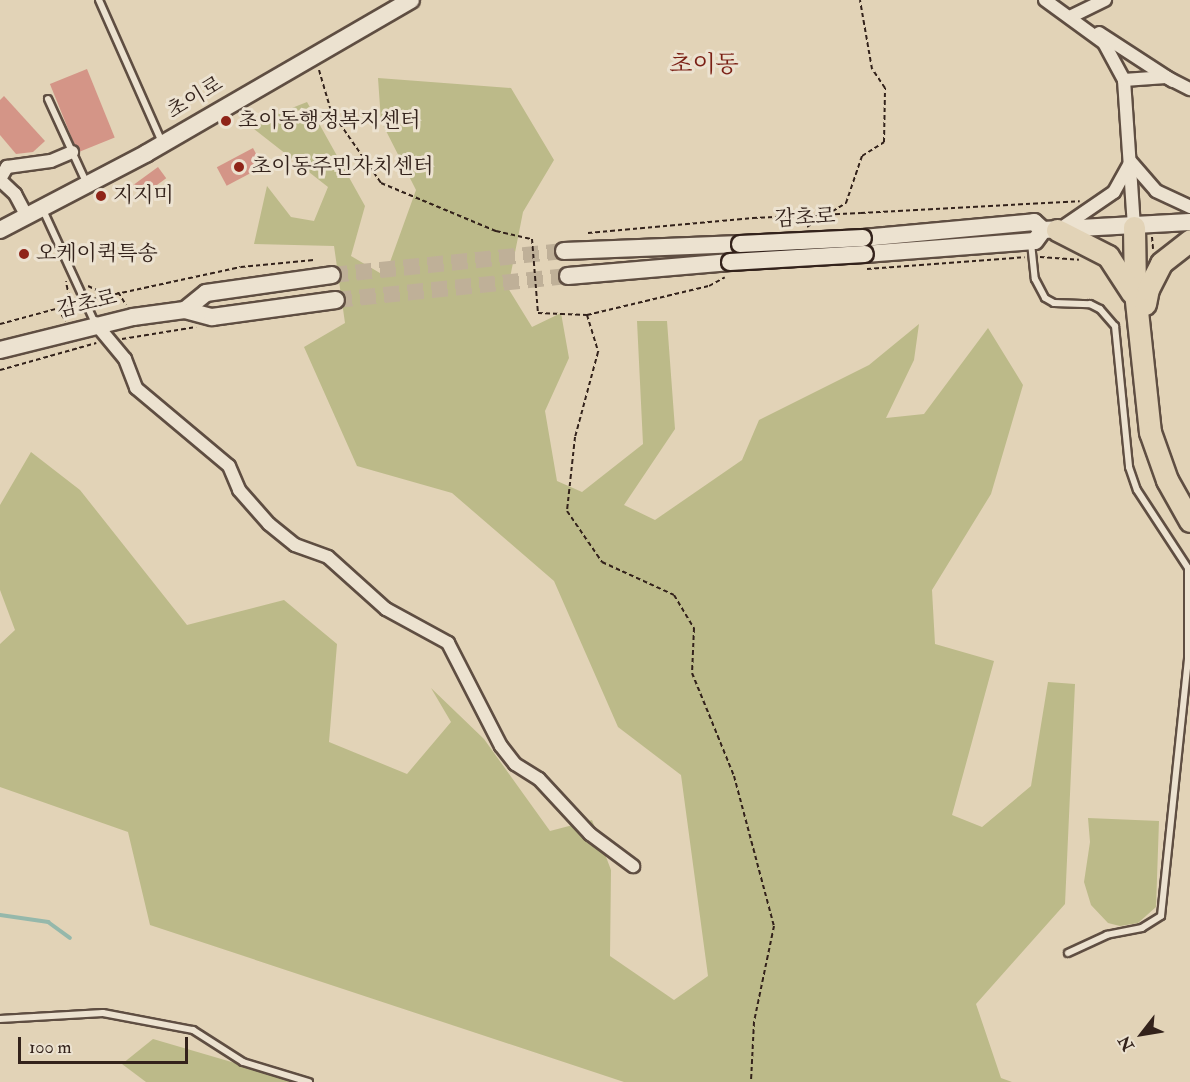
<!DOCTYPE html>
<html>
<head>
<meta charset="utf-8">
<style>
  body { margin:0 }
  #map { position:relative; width:1190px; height:1082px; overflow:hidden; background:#e2d3b7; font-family:"IM FELL Double Pica","Noto Serif KR",serif }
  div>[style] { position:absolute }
  .green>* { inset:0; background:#bcba89 }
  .stream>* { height:4px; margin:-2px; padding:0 2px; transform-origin:2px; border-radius:2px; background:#95b8ab }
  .building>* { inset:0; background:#d49587; transform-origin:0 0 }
  .secondary-tunnel>* { height:16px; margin-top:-8px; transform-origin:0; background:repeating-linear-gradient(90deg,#bfb098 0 16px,transparent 0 24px) }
  .path>* { height:2px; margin-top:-1px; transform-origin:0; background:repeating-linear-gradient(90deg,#33221b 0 4.5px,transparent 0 7.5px) }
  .roads { filter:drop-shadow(2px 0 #5f4e42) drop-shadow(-2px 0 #5f4e42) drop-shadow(0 2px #5f4e42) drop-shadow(0 -2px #5f4e42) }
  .lane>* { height:6px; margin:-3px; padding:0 3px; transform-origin:3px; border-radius:3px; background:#ece2d0 }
  .street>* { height:12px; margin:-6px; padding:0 6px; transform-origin:6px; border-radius:6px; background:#ece2d0 }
  .secondary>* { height:16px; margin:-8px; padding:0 8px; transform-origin:8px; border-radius:8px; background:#ece2d0 }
  .highway>* { height:21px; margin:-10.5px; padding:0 10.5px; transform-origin:10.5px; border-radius:10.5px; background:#e2d3b7 }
  .path-bridge>* { height:2px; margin-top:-1px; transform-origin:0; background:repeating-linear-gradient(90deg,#33221b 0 4.5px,transparent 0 7.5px) }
  .bridges { filter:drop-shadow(2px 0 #33221b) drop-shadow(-2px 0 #33221b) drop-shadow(0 2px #33221b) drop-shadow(0 -2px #33221b) }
  .secondary-bridge>* { height:16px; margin:-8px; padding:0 8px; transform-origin:8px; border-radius:8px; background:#ece2d0 }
  .dots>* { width:16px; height:16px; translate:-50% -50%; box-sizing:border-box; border:3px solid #ece2d0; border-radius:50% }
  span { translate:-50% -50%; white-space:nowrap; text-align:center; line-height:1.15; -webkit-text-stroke:6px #ece2d0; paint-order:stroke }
  .street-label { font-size:21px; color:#33221b }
  .poi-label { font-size:21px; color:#33221b }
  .left { translate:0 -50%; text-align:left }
  .quarter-label { font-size:24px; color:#7a1f14 }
  .north { position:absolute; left:1112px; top:1004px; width:60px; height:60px; -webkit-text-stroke:4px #ece2d0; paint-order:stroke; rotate:239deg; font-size:16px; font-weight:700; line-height:24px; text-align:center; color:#33221b }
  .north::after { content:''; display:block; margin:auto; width:21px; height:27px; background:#33221b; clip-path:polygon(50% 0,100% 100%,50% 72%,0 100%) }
  .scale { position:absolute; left:18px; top:1037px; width:170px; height:27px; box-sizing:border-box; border:3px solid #33221b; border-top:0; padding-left:8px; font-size:18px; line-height:21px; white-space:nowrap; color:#33221b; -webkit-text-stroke:4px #ece2d0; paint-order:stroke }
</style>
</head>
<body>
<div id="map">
  <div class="green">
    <i style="clip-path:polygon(378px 78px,511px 88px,554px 160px,523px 212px,508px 288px,532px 327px,561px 313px,569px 358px,545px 411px,557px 481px,582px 492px,643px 444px,637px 321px,667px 321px,675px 429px,624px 505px,655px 520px,742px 460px,759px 420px,869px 365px,919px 324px,914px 360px,886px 418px,924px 414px,988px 328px,1023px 385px,991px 494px,932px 590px,935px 644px,994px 661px,952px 815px,982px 827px,1031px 786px,1048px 682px,1075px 684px,1065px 904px,976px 1004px,1001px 1078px,1012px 1082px,624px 1082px,150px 925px,128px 832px,0 787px,0 644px,15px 630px,0 590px,0 505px,31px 452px,80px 490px,187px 625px,284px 600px,337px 644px,329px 742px,407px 774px,451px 722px,431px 688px,484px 739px,550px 831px,592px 820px,611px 870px,610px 956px,674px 1000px,708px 976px,681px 775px,618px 727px,554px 581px,452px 493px,357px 466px,304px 347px,345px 323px,334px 246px,254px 244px,267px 186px,291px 217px,314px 221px,328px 187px,249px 125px,307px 102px,365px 206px,351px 256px,385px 276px,416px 190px,381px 121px)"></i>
    <i style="clip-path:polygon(1088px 818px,1159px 821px,1156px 907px,1138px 923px,1120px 926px,1108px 923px,1091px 905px,1084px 882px,1090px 842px)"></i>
    <i style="clip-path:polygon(153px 1039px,235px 1063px,298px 1082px,146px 1082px,122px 1064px)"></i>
  </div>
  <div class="stream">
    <i style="left:0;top:915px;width:49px;rotate:8.3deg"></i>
    <i style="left:48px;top:922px;width:27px;rotate:36deg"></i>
  </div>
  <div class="building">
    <i style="left:87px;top:69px;width:74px;height:40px;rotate:68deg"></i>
    <i style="clip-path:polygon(4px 96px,45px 141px,33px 152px,16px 154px,0 135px,0 100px)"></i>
    <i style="left:253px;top:148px;width:21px;height:41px;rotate:62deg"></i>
    <i style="left:158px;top:167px;width:14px;height:31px;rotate:54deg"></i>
  </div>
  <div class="secondary-tunnel">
    <i style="left:332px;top:275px;width:233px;rotate:-5.9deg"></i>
    <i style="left:336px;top:300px;width:233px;rotate:-5.9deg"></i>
  </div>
  <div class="path">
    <i style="left:319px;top:70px;width:43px;rotate:73.7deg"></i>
    <i style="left:331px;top:111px;width:88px;rotate:55.2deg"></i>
    <i style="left:381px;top:183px;width:125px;rotate:22.7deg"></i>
    <i style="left:496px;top:231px;width:37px;rotate:13deg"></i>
    <i style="left:532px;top:239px;width:74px;rotate:85.4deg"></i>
    <i style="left:538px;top:313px;width:49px;rotate:2.3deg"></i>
    <i style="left:587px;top:315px;width:39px;rotate:73deg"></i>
    <i style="left:598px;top:352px;width:88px;rotate:105.1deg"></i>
    <i style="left:575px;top:437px;width:74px;rotate:96.2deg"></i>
    <i style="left:567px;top:511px;width:62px;rotate:55.5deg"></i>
    <i style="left:602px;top:562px;width:79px;rotate:24.6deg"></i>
    <i style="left:674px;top:595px;width:39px;rotate:59deg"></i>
    <i style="left:694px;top:628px;width:45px;rotate:92.5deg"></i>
    <i style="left:692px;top:673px;width:111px;rotate:67.8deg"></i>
    <i style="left:734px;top:776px;width:155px;rotate:75.1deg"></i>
    <i style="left:774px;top:926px;width:98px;rotate:101.8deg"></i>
    <i style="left:754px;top:1022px;width:60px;rotate:92.9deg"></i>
    <i style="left:861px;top:213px;width:219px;rotate:-3.1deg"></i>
    <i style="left:807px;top:227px;width:46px;rotate:-31.6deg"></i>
    <i style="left:846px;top:203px;width:50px;rotate:-71.2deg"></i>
    <i style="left:862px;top:156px;width:26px;rotate:-32deg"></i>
    <i style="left:884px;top:142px;width:54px;rotate:-88.9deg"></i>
    <i style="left:885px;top:88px;width:23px;rotate:-124deg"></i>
    <i style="left:872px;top:69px;width:70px;rotate:-99.9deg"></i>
    <i style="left:588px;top:233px;width:166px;rotate:-5.2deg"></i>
    <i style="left:1152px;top:237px;width:12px;rotate:85deg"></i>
    <i style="left:1040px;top:257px;width:39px;rotate:4deg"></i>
    <i style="left:867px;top:269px;width:158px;rotate:-4.3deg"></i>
    <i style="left:88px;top:286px;width:21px;rotate:25deg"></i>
    <i style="left:118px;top:292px;width:15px;rotate:58deg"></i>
    <i style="left:93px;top:299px;width:151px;rotate:-12.2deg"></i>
    <i style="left:241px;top:267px;width:73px;rotate:-5.5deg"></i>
    <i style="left:64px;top:307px;width:11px;rotate:-63deg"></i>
    <i style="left:69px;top:297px;width:16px;rotate:-101deg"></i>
    <i style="left:57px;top:309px;width:15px;rotate:53deg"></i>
    <i style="left:587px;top:315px;width:125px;rotate:-13.4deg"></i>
    <i style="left:709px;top:286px;width:18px;rotate:-29deg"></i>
    <i style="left:0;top:324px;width:81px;rotate:-15.1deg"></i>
    <i style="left:122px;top:339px;width:75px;rotate:-9.2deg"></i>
    <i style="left:0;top:370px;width:100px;rotate:-15.7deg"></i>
  </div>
  <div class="roads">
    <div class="lane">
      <i style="left:99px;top:0;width:155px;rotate:66.1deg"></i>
      <i style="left:48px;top:99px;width:91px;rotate:65.4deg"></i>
      <i style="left:43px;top:210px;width:124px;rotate:65.3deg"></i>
      <i style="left:1031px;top:243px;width:36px;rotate:84deg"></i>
      <i style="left:1035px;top:279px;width:21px;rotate:62deg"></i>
      <i style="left:1045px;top:298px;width:10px;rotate:29deg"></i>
      <i style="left:1054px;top:303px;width:36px;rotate:2deg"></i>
      <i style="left:1090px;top:304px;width:11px;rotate:27deg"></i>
      <i style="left:1100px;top:309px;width:23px;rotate:49deg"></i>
      <i style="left:1115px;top:326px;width:142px;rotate:84.3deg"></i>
      <i style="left:1129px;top:467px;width:24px;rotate:71deg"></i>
      <i style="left:1137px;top:490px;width:93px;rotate:56.8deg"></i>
      <i style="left:1188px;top:568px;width:91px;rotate:90deg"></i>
      <i style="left:1188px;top:659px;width:258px;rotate:96deg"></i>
      <i style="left:1161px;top:916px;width:22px;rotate:148deg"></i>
      <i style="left:1142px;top:928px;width:36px;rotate:169deg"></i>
      <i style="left:1107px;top:935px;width:43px;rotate:155.2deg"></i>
      <i style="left:0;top:1019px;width:103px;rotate:-3.3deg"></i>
      <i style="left:103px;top:1013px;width:92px;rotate:10.7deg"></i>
      <i style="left:193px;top:1030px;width:59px;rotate:32.6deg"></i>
      <i style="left:243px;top:1062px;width:69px;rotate:16.9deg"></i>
    </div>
    <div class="street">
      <i style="left:1045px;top:0;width:73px;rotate:36.1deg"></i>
      <i style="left:1104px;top:43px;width:42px;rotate:61.6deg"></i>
      <i style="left:1124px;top:80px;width:147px;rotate:86.1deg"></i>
      <i style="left:1070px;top:17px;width:39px;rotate:-26deg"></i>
      <i style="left:1099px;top:33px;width:88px;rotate:33deg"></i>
      <i style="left:1124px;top:80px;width:42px;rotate:-4.1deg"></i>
      <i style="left:1166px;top:77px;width:27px;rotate:27deg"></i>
      <i style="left:1131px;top:162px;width:38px;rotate:49deg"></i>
      <i style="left:1156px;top:191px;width:38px;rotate:25deg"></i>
      <i style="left:0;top:179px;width:14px;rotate:-60deg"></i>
      <i style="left:7px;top:167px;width:44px;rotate:-7.8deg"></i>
      <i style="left:51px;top:161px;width:23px;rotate:-23deg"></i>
      <i style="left:0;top:180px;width:21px;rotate:43deg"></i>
      <i style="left:15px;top:194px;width:26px;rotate:62deg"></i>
      <i style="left:1060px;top:229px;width:65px;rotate:-34.4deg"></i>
      <i style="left:1114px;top:192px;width:31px;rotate:-61deg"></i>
      <i style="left:95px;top:323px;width:47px;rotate:50.2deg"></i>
      <i style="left:125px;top:359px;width:31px;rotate:69deg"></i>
      <i style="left:136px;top:388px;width:121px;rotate:40deg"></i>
      <i style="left:229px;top:466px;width:26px;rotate:67deg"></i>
      <i style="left:239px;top:490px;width:45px;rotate:48.6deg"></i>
      <i style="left:269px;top:524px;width:33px;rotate:39deg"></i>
      <i style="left:295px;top:545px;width:35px;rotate:20deg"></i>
      <i style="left:328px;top:557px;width:78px;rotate:41.9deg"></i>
      <i style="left:386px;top:609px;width:71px;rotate:28.7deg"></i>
      <i style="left:448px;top:643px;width:116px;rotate:62.8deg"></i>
      <i style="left:501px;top:746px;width:23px;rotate:52deg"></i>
      <i style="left:515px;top:764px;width:28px;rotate:32deg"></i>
      <i style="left:539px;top:779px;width:75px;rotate:47.2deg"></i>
      <i style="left:590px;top:834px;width:54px;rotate:36.7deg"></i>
    </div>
    <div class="secondary">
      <i style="left:0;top:230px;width:166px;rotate:-27.6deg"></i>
      <i style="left:147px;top:153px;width:305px;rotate:-30.1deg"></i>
      <i style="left:863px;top:238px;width:172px;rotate:-5.3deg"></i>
      <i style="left:1034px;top:222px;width:12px;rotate:42deg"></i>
      <i style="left:1043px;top:230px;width:147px;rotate:-3.1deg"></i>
      <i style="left:564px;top:251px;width:176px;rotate:-2.3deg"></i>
      <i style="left:865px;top:254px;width:170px;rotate:-4.4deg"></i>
      <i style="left:1035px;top:241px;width:14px;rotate:-54deg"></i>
      <i style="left:568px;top:276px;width:163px;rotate:-4.9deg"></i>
      <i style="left:185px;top:310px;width:27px;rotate:-39deg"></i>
      <i style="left:206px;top:293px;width:127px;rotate:-8.1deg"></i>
      <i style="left:0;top:350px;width:137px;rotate:-13.9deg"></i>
      <i style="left:133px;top:317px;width:52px;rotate:-7.7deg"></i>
      <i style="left:185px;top:310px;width:28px;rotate:15deg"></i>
      <i style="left:212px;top:317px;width:125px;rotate:-7.8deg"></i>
    </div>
    <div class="highway">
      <i style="left:1134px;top:227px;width:65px;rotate:89.1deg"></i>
      <i style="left:1135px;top:292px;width:141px;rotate:83.9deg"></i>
      <i style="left:1150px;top:432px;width:51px;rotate:70.5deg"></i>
      <i style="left:1167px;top:480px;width:47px;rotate:60.7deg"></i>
      <i style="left:1057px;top:230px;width:57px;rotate:27deg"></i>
      <i style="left:1108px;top:256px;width:44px;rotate:57deg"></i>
      <i style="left:1145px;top:304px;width:15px;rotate:-79deg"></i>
      <i style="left:1148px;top:289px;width:29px;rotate:-63deg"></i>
      <i style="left:1161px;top:263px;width:37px;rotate:-38deg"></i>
    </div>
  </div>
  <div class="path-bridge">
    <i style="left:753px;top:218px;width:108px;rotate:-2.7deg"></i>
  </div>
  <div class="bridges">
    <div class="secondary-bridge">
      <i style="left:740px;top:244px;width:123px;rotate:-2.8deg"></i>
      <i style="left:730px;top:262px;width:135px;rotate:-3.4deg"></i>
    </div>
  </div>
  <div class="dots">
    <i style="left:226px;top:121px;background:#8f2418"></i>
    <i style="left:239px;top:167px;background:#8f2418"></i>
    <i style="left:101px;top:196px;background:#8f2418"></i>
    <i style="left:24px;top:254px;background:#8f2418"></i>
  </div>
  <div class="street-label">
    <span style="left:195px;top:98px;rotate:-31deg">초이로</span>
    <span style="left:805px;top:218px;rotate:-3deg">감초로</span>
    <span style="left:87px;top:304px;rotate:-13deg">감초로</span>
  </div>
  <div class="poi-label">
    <span class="left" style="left:238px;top:121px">초이동행정복지센터</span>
    <span class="left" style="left:251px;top:167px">초이동주민자치센터</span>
    <span class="left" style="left:113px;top:196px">지지미</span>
    <span class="left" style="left:36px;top:254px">오케이퀵특송</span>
  </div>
  <div class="quarter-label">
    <span style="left:704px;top:65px">초이동</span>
  </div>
  <div class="north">N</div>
  <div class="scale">100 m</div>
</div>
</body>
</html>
